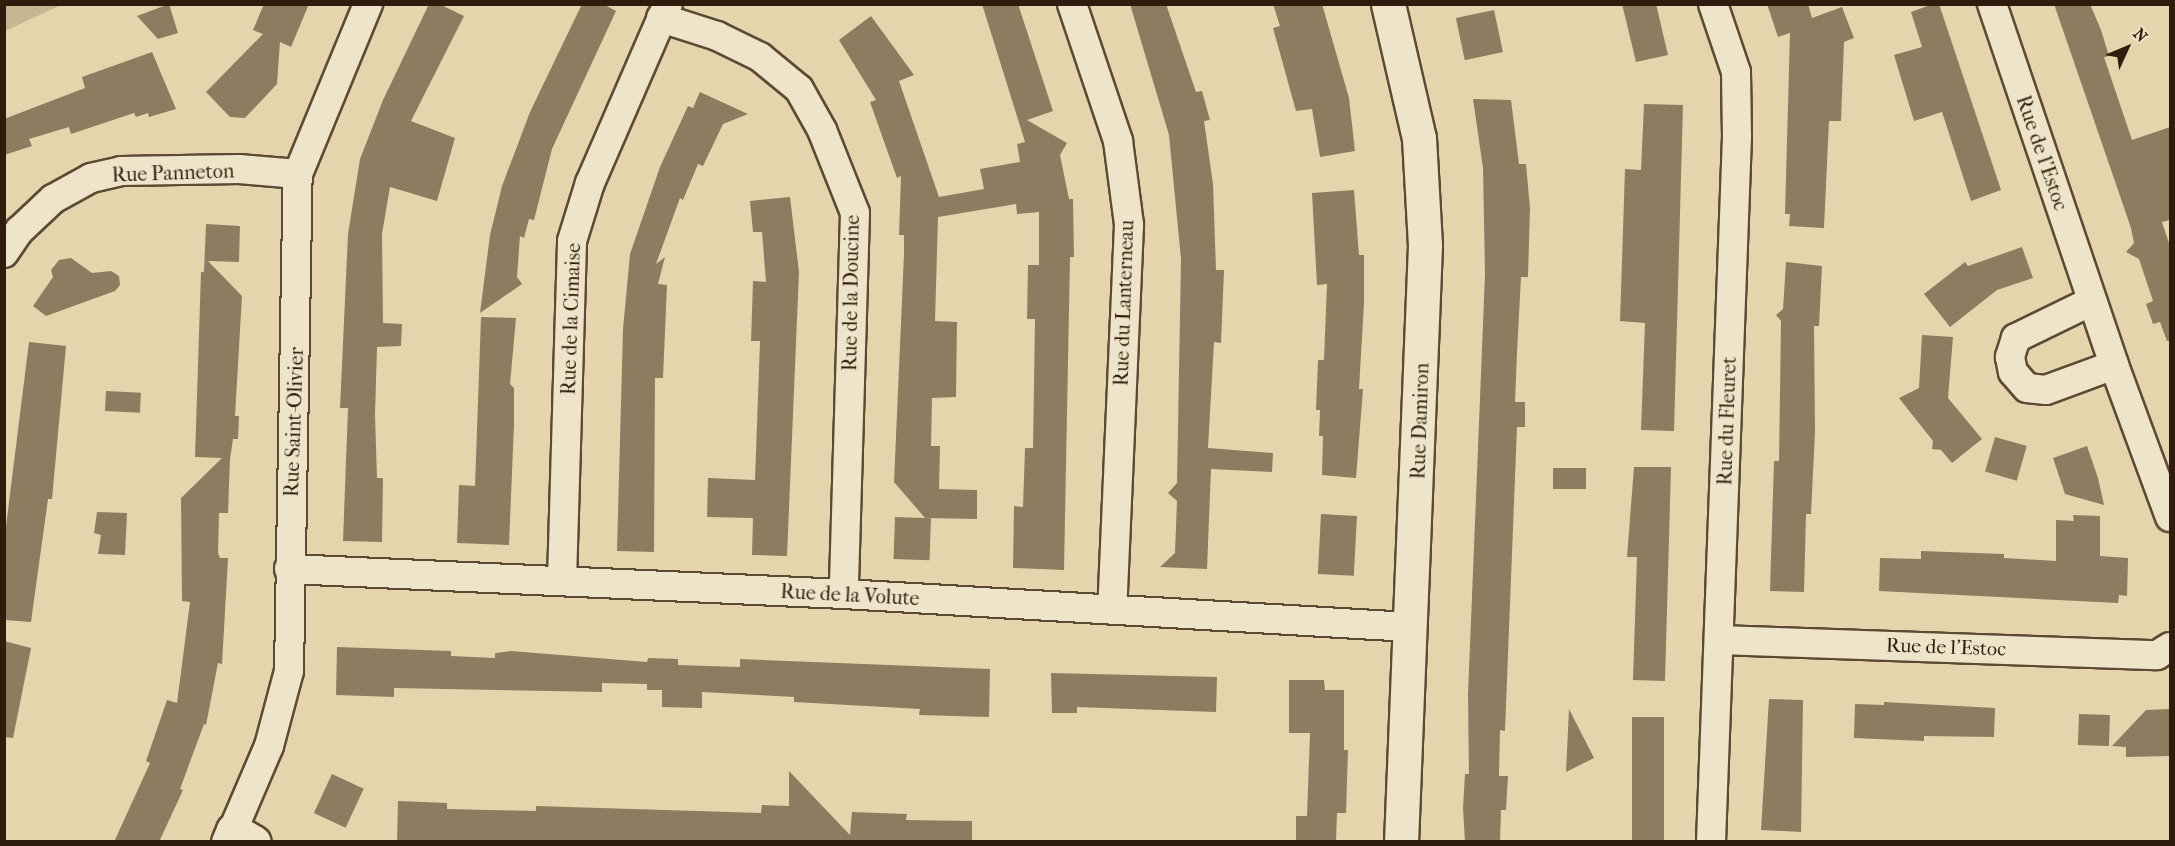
<!DOCTYPE html>
<html>
<head>
<meta charset="utf-8">
<style>
  body { margin:0 }
  #map { position:relative; width:2175px; height:846px; overflow:hidden; background:#e5d5ad; font-family:"IM FELL French Canon",serif }
  div>[style] { position:absolute }
  .green>* { inset:0; background:#c6b692 }
  .building>* { inset:0; background:#8e7c60; transform-origin:0 0 }
  .roads { filter:drop-shadow(2px 0 #5d4a34) drop-shadow(-2px 0 #5d4a34) drop-shadow(0 2px #5d4a34) drop-shadow(0 -2px #5d4a34) }
  .minor>* { height:28px; margin:-14px; padding:0 14px; transform-origin:14px; border-radius:14px; background:#eee4ca }
  .tertiary>* { height:33px; margin:-16.5px; padding:0 16.5px; transform-origin:16.5px; border-radius:16.5px; background:#eee4ca }
  span { translate:-50% -50%; white-space:nowrap; text-align:center; line-height:1.15; -webkit-text-stroke:6px #eee4ca; paint-order:stroke }
  .street-label { font-size:20px; color:#301c0c }
  .frame { position:absolute; inset:0; border:6px solid #301c0c; pointer-events:none }
  .north { position:absolute; left:2097px; top:18px; width:60px; height:60px; -webkit-text-stroke:4px #eee4ca; paint-order:stroke; rotate:46deg; font-size:16px; font-weight:700; line-height:24px; text-align:center; color:#301c0c }
  .north::after { content:''; display:block; margin:auto; width:21px; height:27px; background:#301c0c; clip-path:polygon(50% 0,100% 100%,50% 72%,0 100%) }
</style>
</head>
<body>
<div id="map">
  <div class="green">
    <i style="clip-path:polygon(5px 4px,61px 4px,61px 5px,5px 31px)"></i>
  </div>
  <div class="building">
    <i style="clip-path:polygon(169px 4px,178px 33px,158px 39px,137px 16px)"></i>
    <i style="clip-path:polygon(264px 4px,309px 4px,291px 47px,280px 42px,277px 84px,245px 118px,230px 117px,206px 92px,263px 34px,253px 30px)"></i>
    <i style="clip-path:polygon(429px 4px,439px 4px,464px 16px,411px 121px,455px 138px,437px 201px,390px 187px,382px 234px,383px 323px,402px 324px,401px 346px,377px 347px,375px 415px,377px 478px,383px 478px,382px 542px,343px 541px,348px 408px,340px 408px,348px 234px,360px 159px,383px 100px)"></i>
    <i style="clip-path:polygon(582px 4px,603px 4px,616px 11px,552px 149px,534px 220px,529px 219px,524px 238px,520px 236px,517px 277px,522px 284px,480px 313px,490px 235px,502px 186px,530px 112px)"></i>
    <i style="clip-path:polygon(982px 4px,1018px 4px,1053px 111px,1027px 120px,1067px 143px,1060px 155px,1069px 199px,1073px 199px,1074px 257px,1070px 257px,1064px 570px,1013px 568px,1014px 506px,1023px 507px,1025px 448px,1033px 448px,1035px 319px,1027px 319px,1028px 265px,1039px 265px,1039px 212px,1017px 214px,1016px 204px,938px 217px,935px 321px,957px 322px,956px 397px,932px 398px,931px 446px,940px 446px,939px 489px,977px 490px,977px 519px,925px 518px,894px 482px,904px 254px,904px 235px,899px 235px,901px 176px,897px 178px,870px 102px,876px 100px,839px 40px,871px 16px,914px 75px,899px 81px,939px 197px,984px 189px,980px 169px,1020px 162px,1017px 144px,1025px 142px)"></i>
    <i style="clip-path:polygon(1130px 4px,1166px 4px,1196px 92px,1202px 91px,1210px 120px,1204px 121px,1213px 184px,1216px 270px,1224px 270px,1221px 343px,1214px 342px,1208px 448px,1273px 453px,1272px 472px,1211px 469px,1207px 569px,1160px 567px,1175px 553px,1177px 501px,1168px 493px,1177px 483px,1181px 259px,1169px 135px)"></i>
    <i style="clip-path:polygon(1273px 4px,1322px 4px,1349px 98px,1355px 151px,1320px 157px,1312px 109px,1296px 111px,1273px 28px,1280px 26px)"></i>
    <i style="clip-path:polygon(1622px 4px,1656px 4px,1668px 55px,1636px 62px)"></i>
    <i style="clip-path:polygon(1767px 4px,1808px 4px,1812px 18px,1842px 7px,1854px 38px,1844px 42px,1841px 121px,1829px 121px,1824px 228px,1789px 226px,1790px 214px,1785px 214px,1790px 33px,1778px 37px)"></i>
    <i style="clip-path:polygon(1933px 4px,1939px 4px,2001px 190px,1971px 201px,1942px 112px,1914px 121px,1894px 55px,1922px 47px,1911px 12px)"></i>
    <i style="clip-path:polygon(2054px 4px,2090px 4px,2101px 30px,2109px 56px,2104px 57px,2132px 140px,2170px 127px,2170px 220px,2162px 222px,2170px 246px,2170px 341px,2167px 341px,2160px 322px,2153px 324px,2146px 304px,2153px 301px,2139px 259px,2126px 252px,2134px 243px,2131px 228px)"></i>
    <i style="left:1494px;top:10px;width:43px;height:39px;rotate:78deg"></i>
    <i style="clip-path:polygon(152px 52px,176px 109px,149px 117px,148px 113px,136px 117px,134px 113px,71px 134px,69px 127px,29px 139px,32px 146px,4px 155px,4px 119px,85px 88px,82px 77px)"></i>
    <i style="clip-path:polygon(700px 92px,748px 114px,723px 124px,703px 166px,698px 164px,683px 200px,680px 198px,656px 264px,665px 257px,658px 284px,667px 285px,663px 378px,655px 378px,654px 552px,617px 551px,623px 329px,630px 254px,660px 167px,688px 106px,693px 108px)"></i>
    <i style="clip-path:polygon(1473px 99px,1511px 100px,1519px 164px,1526px 164px,1530px 208px,1528px 277px,1521px 277px,1517px 353px,1515px 402px,1525px 402px,1525px 427px,1517px 427px,1505px 731px,1500px 730px,1499px 776px,1508px 776px,1506px 810px,1501px 810px,1500px 842px,1465px 842px,1463px 808px,1465px 774px,1469px 774px,1468px 695px,1485px 274px,1483px 168px)"></i>
    <i style="clip-path:polygon(1644px 104px,1683px 105px,1674px 431px,1641px 430px,1645px 323px,1620px 321px,1625px 169px,1641px 170px)"></i>
    <i style="clip-path:polygon(1354px 190px,1359px 255px,1364px 255px,1364px 303px,1359px 389px,1363px 389px,1356px 478px,1322px 475px,1323px 436px,1319px 436px,1320px 410px,1316px 410px,1318px 360px,1324px 360px,1327px 284px,1317px 285px,1312px 193px)"></i>
    <i style="clip-path:polygon(790px 197px,799px 272px,787px 556px,752px 555px,753px 518px,707px 517px,708px 478px,755px 480px,760px 341px,751px 341px,753px 281px,766px 282px,762px 232px,753px 232px,750px 201px)"></i>
    <i style="clip-path:polygon(206px 224px,240px 226px,239px 262px,208px 261px,242px 296px,235px 416px,239px 416px,238px 439px,233px 439px,230px 459px,228px 513px,219px 513px,218px 553px,220px 558px,228px 558px,222px 664px,218px 663px,206px 725px,204px 724px,180px 789px,183px 790px,159px 842px,114px 842px,150px 763px,146px 761px,167px 700px,177px 703px,190px 602px,182px 601px,181px 498px,222px 458px,195px 457px,201px 272px,204px 272px)"></i>
    <i style="clip-path:polygon(2022px 247px,2033px 278px,1997px 290px,1950px 327px,1924px 294px,1965px 262px,1968px 266px)"></i>
    <i style="clip-path:polygon(71px 258px,92px 273px,111px 271px,119px 276px,120px 285px,115px 291px,46px 316px,33px 306px,53px 277px,51px 270px,59px 260px)"></i>
    <i style="clip-path:polygon(1786px 262px,1822px 266px,1819px 326px,1814px 326px,1815px 432px,1811px 514px,1806px 514px,1804px 592px,1770px 591px,1774px 461px,1779px 461px,1781px 321px,1776px 315px,1783px 309px)"></i>
    <i style="clip-path:polygon(481px 317px,516px 318px,510px 384px,514px 388px,514px 424px,509px 545px,457px 543px,459px 485px,475px 486px)"></i>
    <i style="clip-path:polygon(1922px 335px,1953px 337px,1948px 398px,1982px 439px,1952px 463px,1941px 450px,1932px 449px,1933px 441px,1899px 398px,1919px 388px)"></i>
    <i style="clip-path:polygon(29px 342px,66px 346px,52px 499px,48px 499px,31px 622px,4px 620px,4px 542px)"></i>
    <i style="left:106px;top:391px;width:35px;height:20px;rotate:3deg"></i>
    <i style="left:1995px;top:437px;width:33px;height:36px;rotate:16deg"></i>
    <i style="clip-path:polygon(2087px 446px,2098px 478px,2104px 505px,2065px 494px,2053px 458px)"></i>
    <i style="clip-path:polygon(1634px 467px,1671px 467px,1665px 681px,1633px 680px,1637px 557px,1627px 557px)"></i>
    <i style="left:1553px;top:468px;width:33px;height:21px"></i>
    <i style="clip-path:polygon(97px 512px,127px 513px,125px 555px,98px 554px,101px 535px,94px 533px)"></i>
    <i style="left:1321px;top:514px;width:36px;height:60px;rotate:3deg"></i>
    <i style="clip-path:polygon(2073px 515px,2100px 516px,2100px 556px,2128px 558px,2127px 596px,2119px 595px,2118px 603px,1879px 591px,1880px 558px,1921px 559px,1921px 551px,2004px 554px,2004px 558px,2056px 561px,2056px 520px,2074px 521px)"></i>
    <i style="left:895px;top:517px;width:36px;height:42px;rotate:2deg"></i>
    <i style="clip-path:polygon(4px 641px,31px 648px,13px 738px,4px 737px)"></i>
    <i style="clip-path:polygon(337px 647px,451px 651px,451px 656px,495px 658px,495px 653px,511px 651px,647px 662px,648px 658px,678px 659px,678px 665px,740px 667px,740px 659px,990px 669px,989px 717px,919px 715px,920px 709px,794px 702px,794px 697px,702px 692px,702px 708px,662px 707px,662px 690px,647px 690px,647px 684px,602px 683px,602px 692px,394px 688px,394px 697px,336px 695px)"></i>
    <i style="clip-path:polygon(1051px 673px,1217px 677px,1216px 712px,1077px 707px,1077px 713px,1052px 713px)"></i>
    <i style="clip-path:polygon(1289px 680px,1324px 680px,1325px 690px,1344px 690px,1344px 750px,1348px 750px,1346px 813px,1337px 813px,1336px 842px,1296px 842px,1296px 816px,1307px 816px,1310px 733px,1289px 733px)"></i>
    <i style="clip-path:polygon(1769px 699px,1803px 700px,1801px 832px,1761px 830px)"></i>
    <i style="clip-path:polygon(1884px 702px,1995px 708px,1994px 737px,1924px 736px,1924px 741px,1854px 738px,1855px 704px,1884px 705px)"></i>
    <i style="clip-path:polygon(1569px 709px,1594px 758px,1566px 772px)"></i>
    <i style="clip-path:polygon(2170px 709px,2170px 756px,2126px 757px,2126px 747px,2112px 746px,2146px 710px)"></i>
    <i style="left:2079px;top:714px;width:31px;height:31px;rotate:2deg"></i>
    <i style="left:1632px;top:717px;width:32px;height:125px"></i>
    <i style="clip-path:polygon(789px 771px,850px 835px,852px 812px,907px 814px,906px 820px,972px 821px,972px 842px,397px 842px,398px 801px,447px 803px,447px 809px,536px 811px,536px 806px,761px 813px,762px 805px,789px 806px)"></i>
    <i style="left:332px;top:774px;width:35px;height:43px;rotate:25deg"></i>
  </div>
  <div class="roads">
    <div class="minor">
      <i style="left:1072px;top:4px;width:145px;rotate:71.4deg"></i>
      <i style="left:1118px;top:141px;width:85px;rotate:82.5deg"></i>
      <i style="left:1129px;top:225px;width:385px;rotate:92.5deg"></i>
      <i style="left:1992px;top:4px;width:381px;rotate:71.3deg"></i>
      <i style="left:2114px;top:365px;width:162px;rotate:69.8deg"></i>
      <i style="left:661px;top:18px;width:59px;rotate:17.8deg"></i>
      <i style="left:717px;top:36px;width:48px;rotate:26deg"></i>
      <i style="left:760px;top:57px;width:50px;rotate:39.4deg"></i>
      <i style="left:799px;top:89px;width:47px;rotate:60.7deg"></i>
      <i style="left:822px;top:130px;width:89px;rotate:68.3deg"></i>
      <i style="left:855px;top:213px;width:381px;rotate:91.7deg"></i>
      <i style="left:4px;top:253px;width:27px;rotate:-56deg"></i>
      <i style="left:19px;top:231px;width:47px;rotate:-43.3deg"></i>
      <i style="left:53px;top:199px;width:43px;rotate:-28.9deg"></i>
      <i style="left:91px;top:178px;width:31px;rotate:-13deg"></i>
      <i style="left:121px;top:171px;width:118px;rotate:-1deg"></i>
      <i style="left:239px;top:169px;width:59px;rotate:4.8deg"></i>
      <i style="left:2092px;top:301px;width:85px;rotate:154deg"></i>
      <i style="left:2016px;top:338px;width:20px;rotate:108deg"></i>
      <i style="left:2010px;top:357px;width:15px;rotate:79deg"></i>
      <i style="left:2013px;top:372px;width:21px;rotate:49deg"></i>
      <i style="left:2027px;top:388px;width:19px;rotate:6deg"></i>
      <i style="left:2046px;top:390px;width:72px;rotate:-20.2deg"></i>
      <i style="left:289px;top:569px;width:556px;rotate:2.58deg"></i>
      <i style="left:844px;top:594px;width:567px;rotate:3.34deg"></i>
      <i style="left:562px;top:580px;width:339px;rotate:-88.3deg"></i>
      <i style="left:572px;top:241px;width:61px;rotate:-72.8deg"></i>
      <i style="left:590px;top:183px;width:195px;rotate:-66.5deg"></i>
      <i style="left:1719px;top:640px;width:438px;rotate:2deg"></i>
      <i style="left:2157px;top:655px;width:15px;rotate:-32deg"></i>
      <i style="left:233px;top:830px;width:91px;rotate:-66.8deg"></i>
      <i style="left:269px;top:746px;width:78px;rotate:-75.1deg"></i>
      <i style="left:289px;top:671px;width:497px;rotate:-89deg"></i>
      <i style="left:298px;top:174px;width:184px;rotate:-67.6deg"></i>
      <i style="left:1711px;top:842px;width:705px;rotate:-87.89deg"></i>
      <i style="left:1737px;top:137px;width:65px;rotate:-90.9deg"></i>
      <i style="left:1736px;top:72px;width:72px;rotate:-108.7deg"></i>
    </div>
    <div class="tertiary">
      <i style="left:1388px;top:4px;width:138px;rotate:77deg"></i>
      <i style="left:1419px;top:138px;width:107px;rotate:86.8deg"></i>
      <i style="left:1425px;top:245px;width:597px;rotate:92.3deg"></i>
      <i style="left:228px;top:842px;width:13px;rotate:-67deg"></i>
      <i style="left:233px;top:830px;width:24px;rotate:30deg"></i>
    </div>
  </div>
  <div class="street-label">
    <span style="left:2042px;top:153px;rotate:71deg">Rue de l'Estoc</span>
    <span style="left:173px;top:173px;rotate:-2deg">Rue Panneton</span>
    <span style="left:851px;top:293px;rotate:-89deg">Rue de la Doucine</span>
    <span style="left:1124px;top:303px;rotate:-88deg">Rue du Lanterneau</span>
    <span style="left:571px;top:319px;rotate:-88deg">Rue de la Cimaise</span>
    <span style="left:1420px;top:421px;rotate:-88deg">Rue Damiron</span>
    <span style="left:1727px;top:421px;rotate:-88deg">Rue du Fleuret</span>
    <span style="left:294px;top:422px;rotate:-88deg">Rue Saint-Olivier</span>
    <span style="left:850px;top:595px;rotate:3deg">Rue de la Volute</span>
    <span style="left:1946px;top:647px;rotate:2deg">Rue de l'Estoc</span>
  </div>
  <div class="frame"></div>
  <div class="north">N</div>
</div>
</body>
</html>
